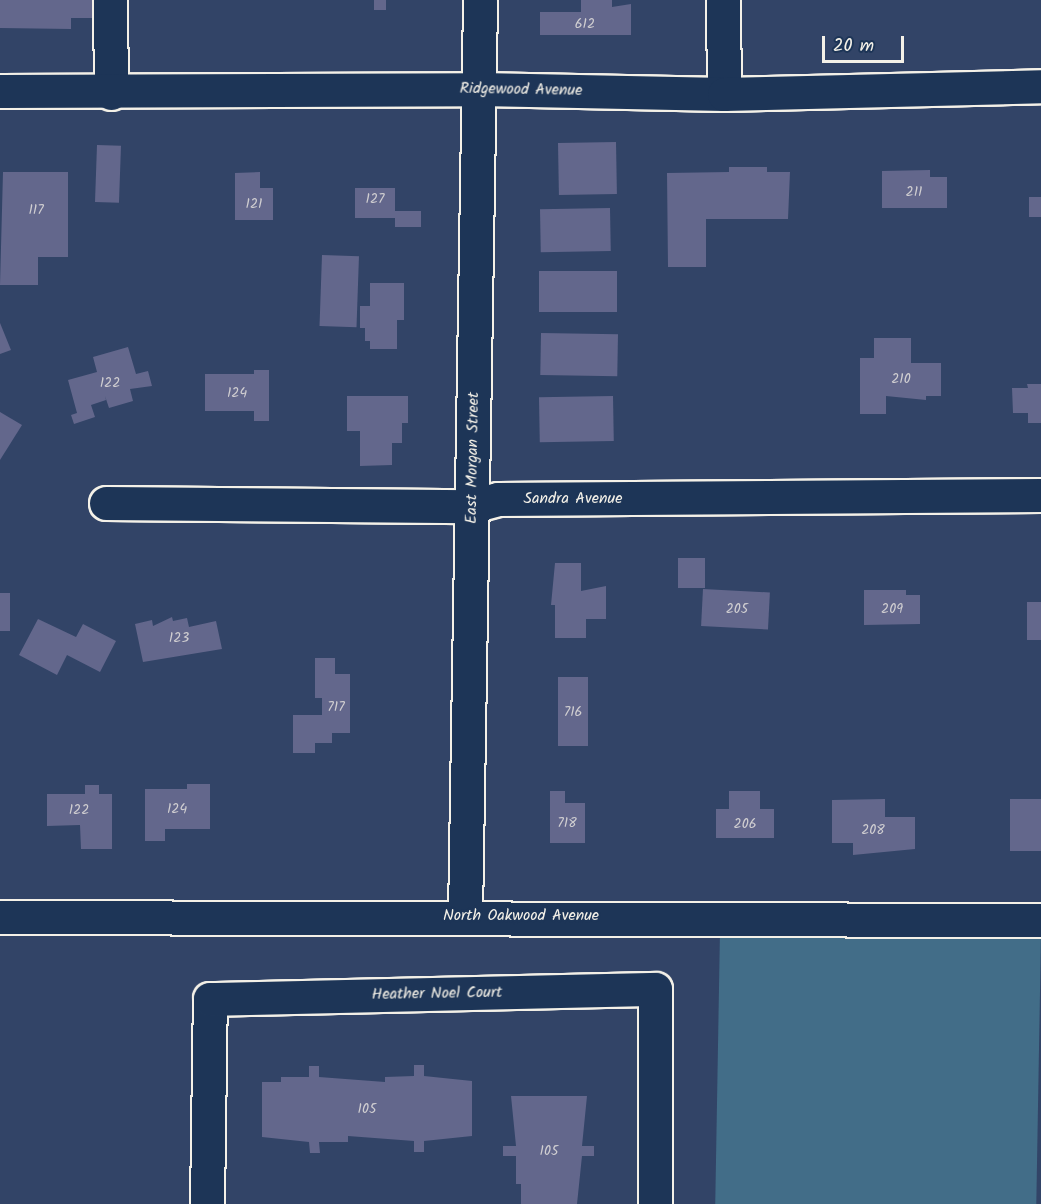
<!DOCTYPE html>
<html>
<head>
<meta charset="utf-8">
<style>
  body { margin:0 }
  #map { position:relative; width:1041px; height:1204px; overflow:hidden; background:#324467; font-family:Kalam,sans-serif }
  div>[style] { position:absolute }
  .water>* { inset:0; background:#426d88; transform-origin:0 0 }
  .building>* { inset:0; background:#63678c; transform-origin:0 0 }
  .roads { filter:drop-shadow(2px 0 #f4f1e8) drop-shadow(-2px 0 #f4f1e8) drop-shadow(0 2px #f4f1e8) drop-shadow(0 -2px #f4f1e8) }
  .minor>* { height:33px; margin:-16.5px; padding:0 16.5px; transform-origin:16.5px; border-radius:16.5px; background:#1d3557 }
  span { translate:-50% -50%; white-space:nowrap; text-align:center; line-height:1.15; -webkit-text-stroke:4.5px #1d3557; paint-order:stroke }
  .number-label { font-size:14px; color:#d0ced1 }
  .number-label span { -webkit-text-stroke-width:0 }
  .street-label { font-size:16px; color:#f4f1e8 }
  .scale { position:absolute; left:822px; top:36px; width:82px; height:27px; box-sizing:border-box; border:3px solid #f4f1e8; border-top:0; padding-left:8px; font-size:18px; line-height:21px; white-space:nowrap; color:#f4f1e8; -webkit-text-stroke:4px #1d3557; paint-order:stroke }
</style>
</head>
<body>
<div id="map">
  <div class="water">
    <i style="left:720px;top:931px;width:321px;height:273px;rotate:1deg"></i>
  </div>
  <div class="building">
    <i style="clip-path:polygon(0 0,98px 0,98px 18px,71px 18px,71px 29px,0 28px)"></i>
    <i style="left:374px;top:0;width:12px;height:10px"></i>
    <i style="clip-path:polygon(581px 0,612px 0,612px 7px,631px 4px,631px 35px,540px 35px,540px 12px,581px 12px)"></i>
    <i style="left:616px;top:142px;width:52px;height:58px;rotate:89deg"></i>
    <i style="left:97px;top:145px;width:24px;height:57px;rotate:2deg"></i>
    <i style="clip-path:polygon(729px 167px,767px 167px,767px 172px,790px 172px,788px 219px,706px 219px,706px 267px,668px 267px,667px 173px,729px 172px)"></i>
    <i style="clip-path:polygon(930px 170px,930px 177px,947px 177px,947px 208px,882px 208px,882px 171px)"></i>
    <i style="clip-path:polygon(3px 172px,68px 172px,68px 257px,38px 257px,38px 285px,0 285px)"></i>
    <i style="clip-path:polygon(260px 172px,260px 188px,273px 188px,273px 220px,235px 220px,235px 173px)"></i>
    <i style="clip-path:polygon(355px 188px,395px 188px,395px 211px,421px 211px,421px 227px,395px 227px,395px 218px,355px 218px)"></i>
    <i style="left:1029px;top:197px;width:12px;height:20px"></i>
    <i style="left:610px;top:208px;width:43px;height:70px;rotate:89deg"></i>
    <i style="left:322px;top:255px;width:37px;height:71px;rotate:2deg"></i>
    <i style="left:617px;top:271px;width:41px;height:78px;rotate:90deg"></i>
    <i style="clip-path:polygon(370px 283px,404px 283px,404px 320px,397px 320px,397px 349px,370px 349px,370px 341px,365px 341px,365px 328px,360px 328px,360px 306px,370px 306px)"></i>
    <i style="clip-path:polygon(0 323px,11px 350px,0 354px)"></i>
    <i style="left:541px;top:333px;width:77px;height:42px;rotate:1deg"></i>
    <i style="clip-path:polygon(874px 338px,911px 338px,911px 363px,941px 363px,941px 396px,926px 396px,926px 400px,886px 396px,886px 414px,860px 414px,860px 358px,874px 358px)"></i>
    <i style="clip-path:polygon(128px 347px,136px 374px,148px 371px,152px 386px,130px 389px,133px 401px,109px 408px,105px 396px,106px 400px,91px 405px,95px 417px,74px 424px,71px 415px,77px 413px,68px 380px,97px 372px,93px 357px)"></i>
    <i style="clip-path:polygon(254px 370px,269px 370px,269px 421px,254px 421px,254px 411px,205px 411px,205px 374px,254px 374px)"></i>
    <i style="clip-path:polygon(1027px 384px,1041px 384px,1041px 423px,1028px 423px,1028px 413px,1013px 413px,1012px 388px,1028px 388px)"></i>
    <i style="clip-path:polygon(347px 396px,408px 396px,408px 423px,402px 423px,402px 443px,392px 443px,392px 465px,360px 466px,360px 431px,347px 431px)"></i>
    <i style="left:613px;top:396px;width:45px;height:74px;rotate:89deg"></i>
    <i style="clip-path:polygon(0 412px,22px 425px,0 460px)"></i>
    <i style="left:678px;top:558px;width:27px;height:30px"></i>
    <i style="clip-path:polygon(555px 563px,581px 563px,581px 591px,606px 586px,606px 619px,586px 619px,586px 638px,555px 638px,555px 605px,551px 605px)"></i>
    <i style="left:703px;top:589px;width:67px;height:37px;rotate:3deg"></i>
    <i style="clip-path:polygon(864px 590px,906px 590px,906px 595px,920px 595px,920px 624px,864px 625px)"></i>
    <i style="left:0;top:593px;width:10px;height:38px"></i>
    <i style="left:1027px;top:602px;width:14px;height:38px"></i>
    <i style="clip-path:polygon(172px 617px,173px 621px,187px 618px,189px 627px,216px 621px,222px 649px,143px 662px,135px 624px,152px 620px,153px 626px)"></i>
    <i style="clip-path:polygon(38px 619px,76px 637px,83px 624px,116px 641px,100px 672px,67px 655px,57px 675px,19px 655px)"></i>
    <i style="clip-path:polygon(315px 658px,335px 658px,335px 674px,350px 674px,350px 733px,332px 733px,332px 743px,315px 743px,315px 753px,293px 753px,293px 715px,322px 715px,322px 698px,315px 698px)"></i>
    <i style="left:558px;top:677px;width:30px;height:69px"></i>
    <i style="clip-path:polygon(187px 784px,210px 784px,210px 829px,165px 829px,165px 841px,145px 841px,145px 789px,187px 789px)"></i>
    <i style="clip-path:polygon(85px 785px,99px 785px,99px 794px,112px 794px,112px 849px,81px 849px,80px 825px,47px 826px,47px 794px,85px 794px)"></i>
    <i style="clip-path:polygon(550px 791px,565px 791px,565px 803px,585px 803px,585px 843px,550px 843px)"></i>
    <i style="clip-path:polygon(729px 791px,760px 791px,760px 809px,774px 809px,774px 838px,716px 838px,716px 809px,729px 809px)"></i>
    <i style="clip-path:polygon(885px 799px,885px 817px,915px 817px,915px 849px,853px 855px,853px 843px,832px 843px,832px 800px)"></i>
    <i style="left:1010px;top:799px;width:31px;height:52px"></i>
    <i style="clip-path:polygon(414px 1065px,424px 1065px,424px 1076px,472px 1081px,472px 1136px,424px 1141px,424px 1152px,414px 1152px,414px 1141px,348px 1136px,348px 1142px,319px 1142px,320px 1153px,310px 1153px,309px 1142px,262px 1137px,262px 1082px,281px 1082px,281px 1077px,309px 1077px,309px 1066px,319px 1066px,319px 1077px,385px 1082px,385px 1077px,414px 1076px)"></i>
    <i style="clip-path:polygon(511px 1096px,587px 1096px,582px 1146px,594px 1146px,594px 1156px,582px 1156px,577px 1204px,521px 1204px,521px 1184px,516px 1184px,516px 1156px,503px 1156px,503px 1146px,516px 1146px)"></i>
  </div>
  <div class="roads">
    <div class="minor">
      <i style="left:110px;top:0;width:93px;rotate:89.4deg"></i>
      <i style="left:723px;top:0;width:94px;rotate:89.4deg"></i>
      <i style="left:0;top:91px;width:481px;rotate:-0.2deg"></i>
      <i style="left:481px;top:89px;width:243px;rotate:1.2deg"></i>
      <i style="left:724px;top:94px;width:317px;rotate:-1.4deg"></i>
      <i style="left:106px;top:503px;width:366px;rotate:0.5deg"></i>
      <i style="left:472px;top:506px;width:27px;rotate:-15deg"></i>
      <i style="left:498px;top:499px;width:543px;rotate:-0.42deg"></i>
      <i style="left:465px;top:916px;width:916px;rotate:-89.06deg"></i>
      <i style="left:0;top:917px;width:1041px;rotate:0.17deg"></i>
      <i style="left:207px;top:1204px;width:205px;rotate:-89.2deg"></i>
      <i style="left:210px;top:999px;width:445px;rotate:-1.3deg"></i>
      <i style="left:655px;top:989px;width:215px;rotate:90deg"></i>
    </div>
  </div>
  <div class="number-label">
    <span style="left:585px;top:24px">612</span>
    <span style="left:914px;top:192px">211</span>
    <span style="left:375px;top:199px">127</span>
    <span style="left:254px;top:204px">121</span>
    <span style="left:36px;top:210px">117</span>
    <span style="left:901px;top:379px">210</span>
    <span style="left:110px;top:383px">122</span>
    <span style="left:237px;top:393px">124</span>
    <span style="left:737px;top:609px">205</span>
    <span style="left:892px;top:609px">209</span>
    <span style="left:179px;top:638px">123</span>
    <span style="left:336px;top:707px">717</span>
    <span style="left:573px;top:712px">716</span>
    <span style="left:177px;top:809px">124</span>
    <span style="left:79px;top:810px">122</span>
    <span style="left:567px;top:823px">718</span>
    <span style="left:745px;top:824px">206</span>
    <span style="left:873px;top:830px">208</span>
    <span style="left:367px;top:1109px">105</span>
    <span style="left:549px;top:1151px">105</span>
  </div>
  <div class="street-label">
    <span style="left:521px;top:90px;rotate:1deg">Ridgewood Avenue</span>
    <span style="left:473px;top:458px;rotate:-89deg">East Morgan Street</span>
    <span style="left:573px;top:499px">Sandra Avenue</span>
    <span style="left:521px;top:916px">North Oakwood Avenue</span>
    <span style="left:437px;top:994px;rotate:-1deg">Heather Noel Court</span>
  </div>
  <div class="scale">20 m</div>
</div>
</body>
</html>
